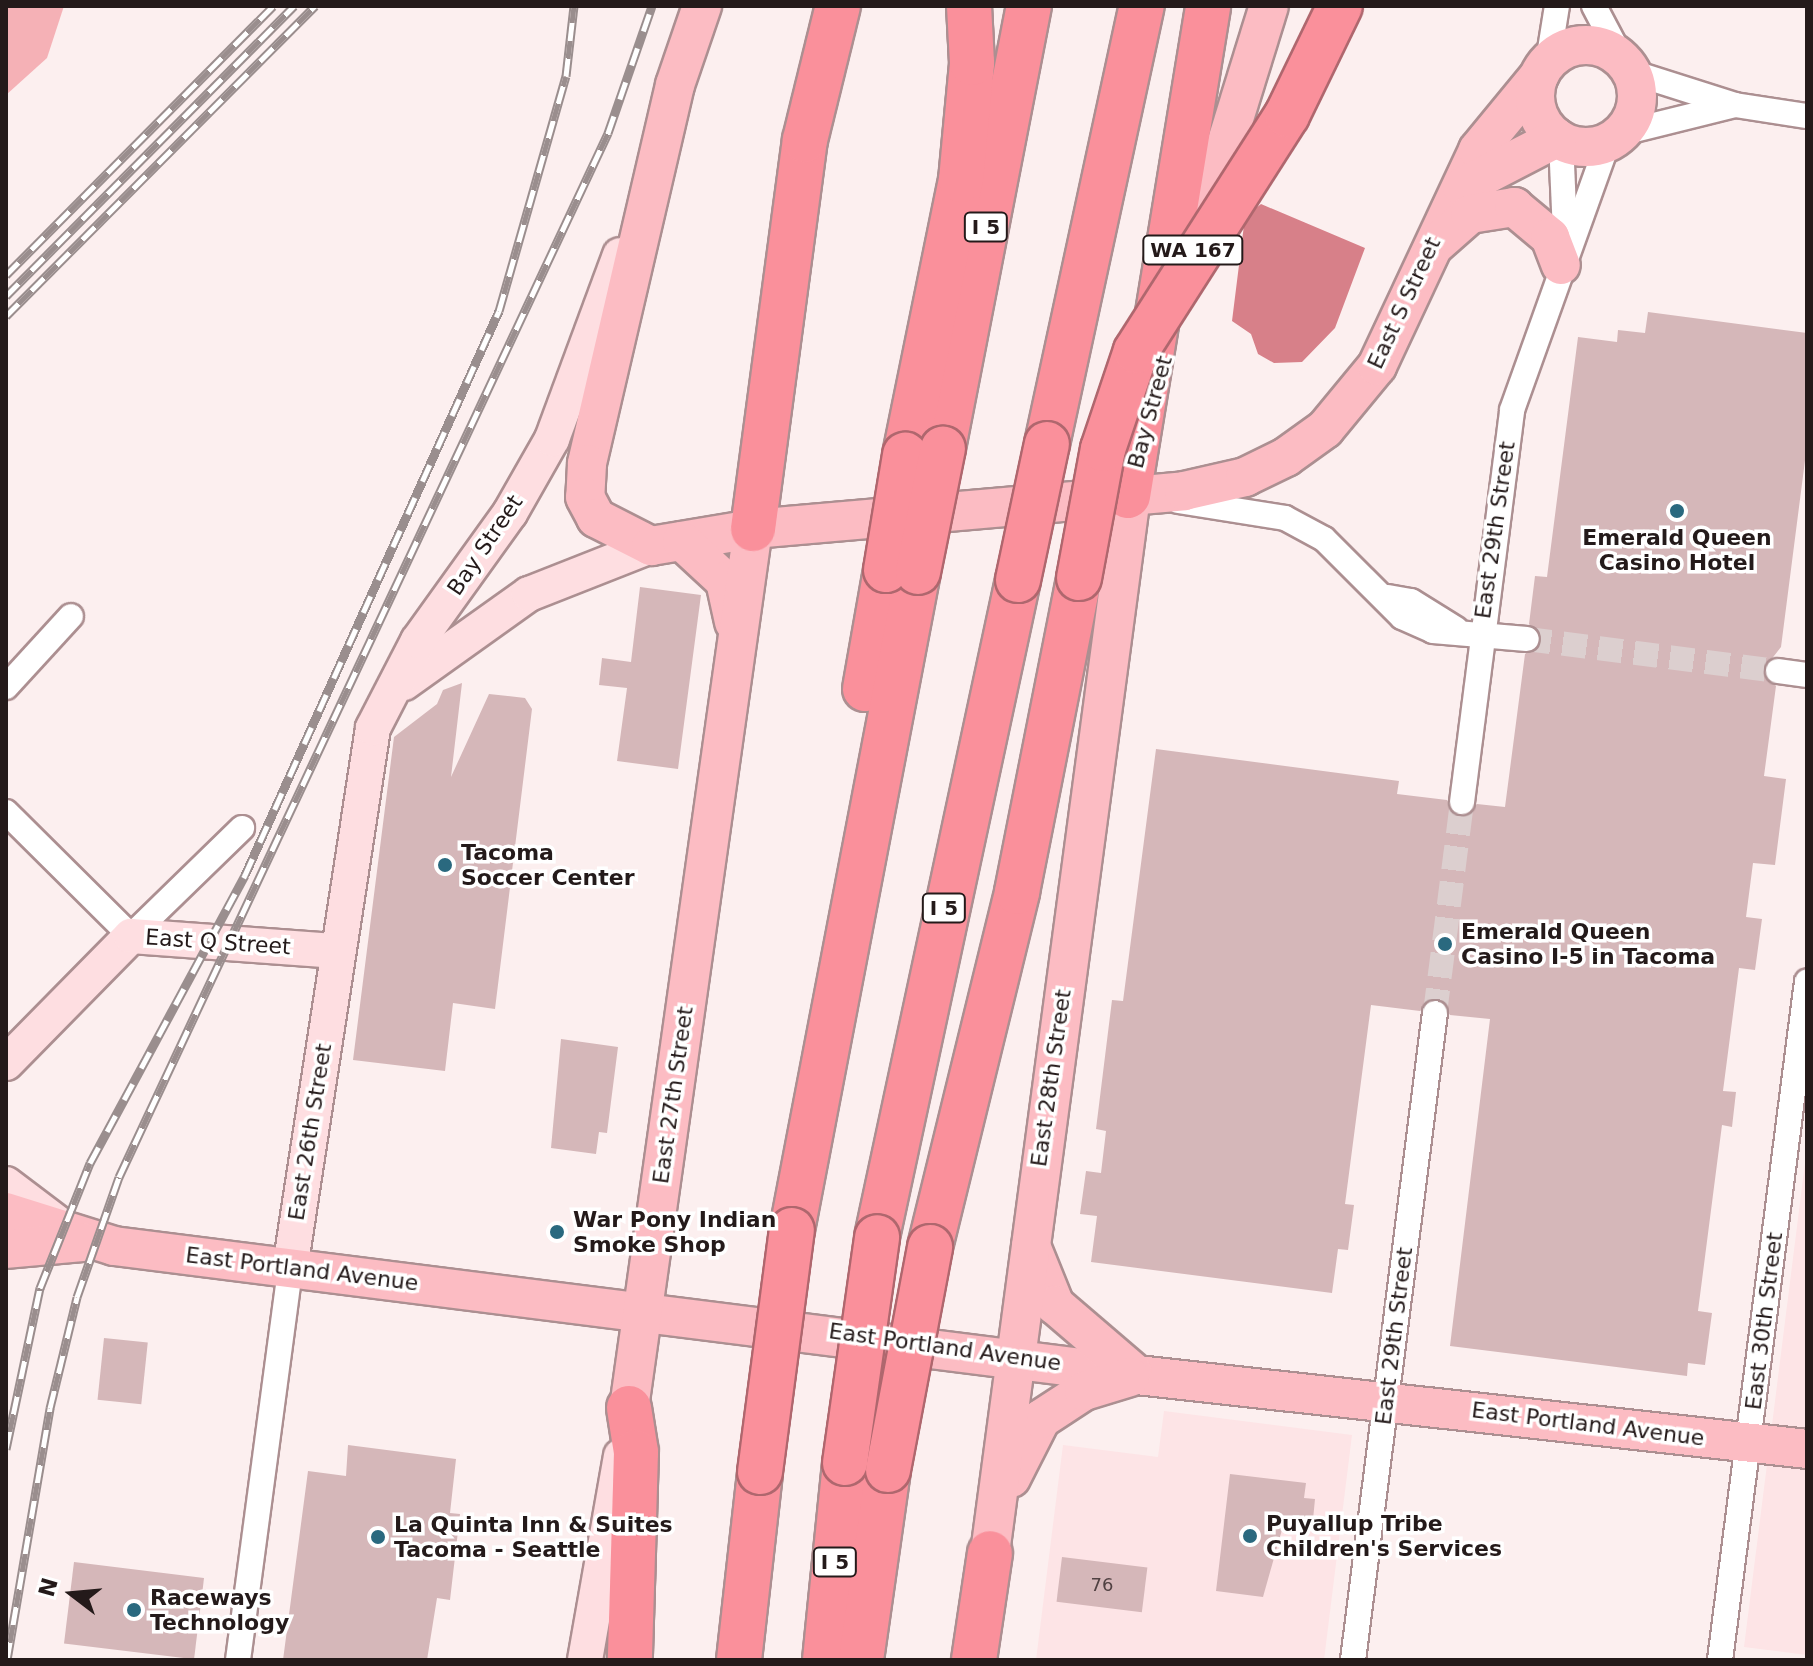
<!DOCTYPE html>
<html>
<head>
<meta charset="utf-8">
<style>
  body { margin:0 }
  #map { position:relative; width:1813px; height:1666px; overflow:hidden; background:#fcefef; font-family:"DejaVu Sans",sans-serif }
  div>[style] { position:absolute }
  .built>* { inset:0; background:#fde4e6 }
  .green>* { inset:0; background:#f5b1b6 }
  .water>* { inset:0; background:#d78089 }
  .building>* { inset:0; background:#d5b7b9; transform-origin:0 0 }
  .street-tunnel>* { height:24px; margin-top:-12px; transform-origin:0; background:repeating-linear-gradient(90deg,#dccfcf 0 24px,transparent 0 36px) }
  .roads { filter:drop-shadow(2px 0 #ac8f91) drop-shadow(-2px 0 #ac8f91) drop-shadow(0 2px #ac8f91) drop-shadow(0 -2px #ac8f91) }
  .street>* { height:24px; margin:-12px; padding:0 12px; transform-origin:12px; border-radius:12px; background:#fff }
  .secondary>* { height:34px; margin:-17px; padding:0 17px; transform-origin:17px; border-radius:17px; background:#fedee1 }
  .primary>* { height:38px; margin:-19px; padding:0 19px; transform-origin:19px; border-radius:19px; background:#fcbcc3 }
  .primary>.ring { margin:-19px; padding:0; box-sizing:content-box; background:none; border:38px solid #fcbcc3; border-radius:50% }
  .highway>* { height:44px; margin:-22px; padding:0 22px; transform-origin:22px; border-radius:22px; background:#fa909b }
  .rail>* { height:9px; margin-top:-4.5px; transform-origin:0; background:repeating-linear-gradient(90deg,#fff 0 18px,#9a8e8e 0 36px); box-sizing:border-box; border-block:2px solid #9a8e8e }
  .bridges { filter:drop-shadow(2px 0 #af676e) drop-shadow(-2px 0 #af676e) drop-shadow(0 2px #af676e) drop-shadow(0 -2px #af676e) }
  .highway-bridge>* { height:44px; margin:-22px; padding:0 22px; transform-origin:22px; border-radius:22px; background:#fa909b }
  .dots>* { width:22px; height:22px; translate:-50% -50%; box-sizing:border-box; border:4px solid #fff; border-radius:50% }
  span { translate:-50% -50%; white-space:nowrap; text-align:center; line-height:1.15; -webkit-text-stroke:7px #fff; paint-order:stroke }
  .number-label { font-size:18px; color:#504142 }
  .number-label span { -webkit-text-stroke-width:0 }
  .shield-label span { padding:2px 6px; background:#fff; border:2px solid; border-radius:6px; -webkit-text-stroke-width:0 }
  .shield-label { font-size:20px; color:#241a1a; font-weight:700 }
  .street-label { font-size:22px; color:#241a1a }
  .poi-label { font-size:22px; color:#241a1a; font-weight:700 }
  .left { translate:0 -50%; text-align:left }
  .frame { position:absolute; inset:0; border:8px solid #241a1a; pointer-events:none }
  .north { position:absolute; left:32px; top:1554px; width:80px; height:80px; -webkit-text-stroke:6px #fff; paint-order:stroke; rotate:286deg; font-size:22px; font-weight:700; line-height:32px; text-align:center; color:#241a1a }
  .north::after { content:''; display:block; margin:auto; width:28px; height:36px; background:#241a1a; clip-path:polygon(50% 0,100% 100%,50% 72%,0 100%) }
</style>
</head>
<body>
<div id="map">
  <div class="built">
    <i style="clip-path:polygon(1807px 1147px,1807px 1655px,1744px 1647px)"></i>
    <i style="clip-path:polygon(1164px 1411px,1352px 1435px,1324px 1660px,1036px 1660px,1063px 1445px,1158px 1457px)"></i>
  </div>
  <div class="green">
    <i style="clip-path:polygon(6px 6px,64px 6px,47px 58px,6px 95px)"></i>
  </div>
  <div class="water">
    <i style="clip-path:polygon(1261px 204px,1365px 248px,1335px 328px,1302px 362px,1274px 363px,1258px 354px,1251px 334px,1232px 321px,1245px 217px)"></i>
  </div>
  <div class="building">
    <i style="clip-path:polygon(1648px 312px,1807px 333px,1807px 445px,1781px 647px,1763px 670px,1776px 686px,1764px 776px,1786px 779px,1775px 865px,1753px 863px,1746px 917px,1762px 919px,1755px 970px,1739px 968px,1723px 1091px,1736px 1092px,1732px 1127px,1722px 1125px,1698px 1311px,1712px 1313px,1705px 1365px,1688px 1363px,1687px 1376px,1450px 1346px,1490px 1019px,1450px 1015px,1438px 998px,1420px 1011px,1371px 1005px,1345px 1204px,1354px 1205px,1348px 1250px,1338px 1249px,1332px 1293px,1091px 1262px,1097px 1216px,1080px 1214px,1086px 1171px,1101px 1173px,1106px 1131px,1096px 1129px,1112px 1000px,1123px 1001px,1156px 749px,1399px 781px,1397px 794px,1447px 800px,1459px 817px,1477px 804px,1505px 807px,1525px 654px,1542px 641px,1529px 624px,1535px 576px,1547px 577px,1578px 337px,1617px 342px,1618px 330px,1645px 333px)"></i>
    <i style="clip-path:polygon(640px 587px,701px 595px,678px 769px,617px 761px,627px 688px,599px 685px,602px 658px,631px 662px)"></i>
    <i style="clip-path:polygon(462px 683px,451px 777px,489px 694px,525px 698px,532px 709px,495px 1009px,453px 1003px,445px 1071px,353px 1060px,394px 737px,437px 704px,443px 690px)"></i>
    <i style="clip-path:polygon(561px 1039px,618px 1047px,607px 1133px,599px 1132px,596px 1154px,551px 1148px)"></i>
    <i style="left:104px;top:1338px;width:44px;height:62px;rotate:6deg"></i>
    <i style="clip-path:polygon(348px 1445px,456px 1459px,450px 1513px,460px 1514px,450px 1600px,437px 1598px,427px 1660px,283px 1660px,308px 1471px,346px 1476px)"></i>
    <i style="clip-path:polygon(1230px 1474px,1306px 1483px,1304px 1498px,1315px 1499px,1312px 1530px,1283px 1526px,1263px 1597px,1216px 1591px)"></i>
    <i style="left:1062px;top:1557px;width:86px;height:45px;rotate:7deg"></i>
    <i style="left:74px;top:1562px;width:131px;height:82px;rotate:7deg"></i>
  </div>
  <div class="street-tunnel">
    <i style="left:1527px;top:639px;width:253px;rotate:7.3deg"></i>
    <i style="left:1435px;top:1013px;width:213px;rotate:-82.7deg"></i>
  </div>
  <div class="roads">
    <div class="street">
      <i style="left:1594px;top:6px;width:60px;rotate:62.2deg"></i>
      <i style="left:1548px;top:62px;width:57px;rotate:-80.9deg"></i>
      <i style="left:1631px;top:72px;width:109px;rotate:17.6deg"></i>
      <i style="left:1735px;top:105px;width:73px;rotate:8.7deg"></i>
      <i style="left:1622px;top:133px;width:116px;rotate:-13.9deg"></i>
      <i style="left:1561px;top:141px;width:90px;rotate:87.5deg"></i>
      <i style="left:1178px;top:501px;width:108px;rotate:9deg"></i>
      <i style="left:1285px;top:518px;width:44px;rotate:28.3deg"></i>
      <i style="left:1324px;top:539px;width:110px;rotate:45deg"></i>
      <i style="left:1402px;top:617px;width:34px;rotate:24deg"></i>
      <i style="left:1433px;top:631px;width:94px;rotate:4.9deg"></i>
      <i style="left:1388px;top:597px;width:23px;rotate:10deg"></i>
      <i style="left:1411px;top:601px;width:53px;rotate:31.9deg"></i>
      <i style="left:1778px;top:671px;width:29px;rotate:8deg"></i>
      <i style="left:6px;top:687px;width:96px;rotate:-47.5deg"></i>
      <i style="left:1462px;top:802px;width:395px;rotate:-82.7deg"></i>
      <i style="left:1512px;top:410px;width:285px;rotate:-70.3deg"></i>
      <i style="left:6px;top:812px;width:176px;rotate:44.8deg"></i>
      <i style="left:131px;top:936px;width:155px;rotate:-44.2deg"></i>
      <i style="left:238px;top:1660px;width:395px;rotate:-82.4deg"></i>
      <i style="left:1353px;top:1660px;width:652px;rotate:-82.78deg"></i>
      <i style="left:1720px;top:1660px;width:684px;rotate:-82.69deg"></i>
    </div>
    <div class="secondary">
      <i style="left:404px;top:683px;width:153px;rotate:-35.5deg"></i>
      <i style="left:529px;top:594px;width:131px;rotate:-21.5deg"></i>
      <i style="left:6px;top:1063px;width:178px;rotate:-45.5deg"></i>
      <i style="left:131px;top:936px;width:207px;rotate:4.2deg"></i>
      <i style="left:6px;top:1184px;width:68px;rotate:37.2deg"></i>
      <i style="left:290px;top:1268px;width:546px;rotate:-81.26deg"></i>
      <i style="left:373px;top:728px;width:98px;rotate:-62.7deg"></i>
      <i style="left:418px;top:641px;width:158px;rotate:-54.3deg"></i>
      <i style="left:510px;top:513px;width:85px;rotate:-60.4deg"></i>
      <i style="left:552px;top:439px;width:196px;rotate:-69.7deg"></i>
      <i style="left:585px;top:1660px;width:207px;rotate:-80deg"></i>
    </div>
    <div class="primary">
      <i style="left:702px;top:6px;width:83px;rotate:108.9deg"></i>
      <i style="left:675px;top:85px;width:389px;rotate:103.1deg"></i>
      <i style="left:587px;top:464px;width:33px;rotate:93deg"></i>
      <i style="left:585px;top:497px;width:24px;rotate:62deg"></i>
      <i style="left:596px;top:518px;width:62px;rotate:27deg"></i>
      <i style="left:651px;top:546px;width:103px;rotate:-9.5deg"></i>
      <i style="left:753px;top:529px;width:433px;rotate:-5deg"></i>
      <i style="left:1184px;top:491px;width:63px;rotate:-12.9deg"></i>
      <i style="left:1245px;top:477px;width:46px;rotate:-26deg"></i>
      <i style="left:1286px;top:457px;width:48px;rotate:-35.7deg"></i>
      <i style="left:1325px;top:429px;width:82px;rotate:-50.5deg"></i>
      <i style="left:1377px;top:366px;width:238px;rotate:-64.9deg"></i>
      <i style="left:1478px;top:150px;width:96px;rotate:-50.5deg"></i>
      <i class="ring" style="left:1535px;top:45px;width:64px;height:64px"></i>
      <i style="left:1462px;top:187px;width:107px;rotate:-27.3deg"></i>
      <i style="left:1436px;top:244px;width:45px;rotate:-41.4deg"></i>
      <i style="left:1470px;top:214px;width:45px;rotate:-9deg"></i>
      <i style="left:1514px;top:207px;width:47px;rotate:39.8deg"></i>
      <i style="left:1550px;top:237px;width:30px;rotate:69deg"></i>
      <i style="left:1194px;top:248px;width:253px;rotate:-72.8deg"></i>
      <i style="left:682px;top:541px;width:59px;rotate:42.9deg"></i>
      <i style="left:725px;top:581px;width:42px;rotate:77.6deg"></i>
      <i style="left:6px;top:1212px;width:113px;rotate:17.5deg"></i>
      <i style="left:114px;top:1246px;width:1031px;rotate:7.19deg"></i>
      <i style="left:1137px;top:1375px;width:674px;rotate:6.3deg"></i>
      <i style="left:1031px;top:1246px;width:64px;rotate:67.9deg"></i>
      <i style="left:1055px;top:1305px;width:101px;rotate:40.6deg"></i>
      <i style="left:6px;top:1249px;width:77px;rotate:-5.2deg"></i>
      <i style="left:629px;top:1408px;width:888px;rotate:-81.97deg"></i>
      <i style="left:1011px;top:1478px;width:66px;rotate:-63deg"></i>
      <i style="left:1041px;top:1419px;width:51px;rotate:-33.1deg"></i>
      <i style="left:1084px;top:1391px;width:48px;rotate:-16.9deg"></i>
      <i style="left:990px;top:1553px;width:1089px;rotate:-82.4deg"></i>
    </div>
    <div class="highway">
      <i style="left:1047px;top:444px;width:448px;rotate:-77.8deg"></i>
      <i style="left:943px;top:448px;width:450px;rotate:-79deg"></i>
      <i style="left:905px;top:455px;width:281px;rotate:-78.5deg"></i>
      <i style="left:961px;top:180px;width:118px;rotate:-84.6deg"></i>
      <i style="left:972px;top:63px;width:57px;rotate:-93deg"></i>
      <i style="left:1128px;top:496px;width:496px;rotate:-80.7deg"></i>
      <i style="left:753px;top:529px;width:392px;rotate:-82.4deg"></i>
      <i style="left:805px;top:140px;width:138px;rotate:-76.2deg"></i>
      <i style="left:865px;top:689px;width:121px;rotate:-80deg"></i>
      <i style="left:792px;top:1230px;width:670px;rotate:-79.16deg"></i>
      <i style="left:877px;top:1237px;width:672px;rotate:-77.89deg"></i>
      <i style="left:930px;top:1247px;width:366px;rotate:-76.2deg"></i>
      <i style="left:1017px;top:892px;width:320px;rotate:-78.8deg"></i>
      <i style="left:629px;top:1408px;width:45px;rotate:81deg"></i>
      <i style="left:636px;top:1452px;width:208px;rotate:91.7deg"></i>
      <i style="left:739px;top:1660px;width:189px;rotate:-83.6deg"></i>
      <i style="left:825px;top:1660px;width:198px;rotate:-84.2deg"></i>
      <i style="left:861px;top:1660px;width:192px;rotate:-81.9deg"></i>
      <i style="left:974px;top:1660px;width:108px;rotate:-81.5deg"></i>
    </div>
  </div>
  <div class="rail">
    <i style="left:6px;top:275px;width:379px;rotate:-45.2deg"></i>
    <i style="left:6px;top:296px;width:409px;rotate:-45.2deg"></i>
    <i style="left:6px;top:316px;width:438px;rotate:-45.1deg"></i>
    <i style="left:6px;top:1449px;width:165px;rotate:-78.1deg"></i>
    <i style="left:40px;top:1288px;width:135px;rotate:-68.2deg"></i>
    <i style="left:90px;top:1163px;width:327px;rotate:-61.7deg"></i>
    <i style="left:245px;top:875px;width:619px;rotate:-65.76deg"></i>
    <i style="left:499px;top:311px;width:244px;rotate:-74.1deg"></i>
    <i style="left:566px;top:76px;width:70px;rotate:-83.5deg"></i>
    <i style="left:7px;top:1660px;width:256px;rotate:-80.3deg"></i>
    <i style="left:50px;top:1408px;width:114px;rotate:-76.3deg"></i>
    <i style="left:77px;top:1297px;width:127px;rotate:-70.7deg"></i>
    <i style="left:119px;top:1177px;width:1153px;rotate:-64.9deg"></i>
    <i style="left:608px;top:133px;width:134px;rotate:-70.9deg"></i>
  </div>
  <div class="bridges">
    <div class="highway-bridge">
      <i style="left:886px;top:570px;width:117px;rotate:-80.6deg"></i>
      <i style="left:918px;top:572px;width:126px;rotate:-78.6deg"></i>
      <i style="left:1079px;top:578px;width:131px;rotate:-79.5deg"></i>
      <i style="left:1103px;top:449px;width:103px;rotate:-71.4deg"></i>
      <i style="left:1136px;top:351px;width:280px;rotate:-57.4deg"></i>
      <i style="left:1287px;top:115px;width:121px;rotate:-64.1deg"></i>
      <i style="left:1018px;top:580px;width:139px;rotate:-78deg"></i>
      <i style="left:845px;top:1463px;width:228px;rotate:-81.9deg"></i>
      <i style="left:888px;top:1470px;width:227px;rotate:-79.3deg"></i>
      <i style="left:760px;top:1472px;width:244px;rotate:-82.5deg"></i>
    </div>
  </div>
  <div class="dots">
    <i style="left:1677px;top:511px;background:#2a697f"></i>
    <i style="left:445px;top:865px;background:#2a697f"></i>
    <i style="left:1445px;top:944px;background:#2a697f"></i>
    <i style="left:557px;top:1232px;background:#2a697f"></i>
    <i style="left:1250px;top:1536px;background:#2a697f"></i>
    <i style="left:378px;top:1537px;background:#2a697f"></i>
    <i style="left:134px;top:1610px;background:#2a697f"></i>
  </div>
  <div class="number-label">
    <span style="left:1102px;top:1585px">76</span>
  </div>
  <div class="shield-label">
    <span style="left:986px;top:227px">I 5</span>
    <span style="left:1193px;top:250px">WA 167</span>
    <span style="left:944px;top:908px">I 5</span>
    <span style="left:835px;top:1562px">I 5</span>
  </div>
  <div class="street-label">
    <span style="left:1404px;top:303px;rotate:-65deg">East S Street</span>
    <span style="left:1150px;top:412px;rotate:-75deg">Bay Street</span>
    <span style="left:1495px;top:530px;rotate:-82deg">East 29th Street</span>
    <span style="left:485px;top:545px;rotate:-56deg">Bay Street</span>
    <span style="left:218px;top:942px;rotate:4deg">East Q Street</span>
    <span style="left:1051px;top:1078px;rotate:-82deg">East 28th Street</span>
    <span style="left:673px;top:1095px;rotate:-82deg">East 27th Street</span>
    <span style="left:310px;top:1132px;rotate:-81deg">East 26th Street</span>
    <span style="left:302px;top:1269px;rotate:7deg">East Portland Avenue</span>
    <span style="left:1764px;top:1321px;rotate:-83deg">East 30th Street</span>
    <span style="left:1394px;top:1336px;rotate:-83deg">East 29th Street</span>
    <span style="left:945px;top:1347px;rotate:8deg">East Portland Avenue</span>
    <span style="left:1588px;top:1424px;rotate:7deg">East Portland Avenue</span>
  </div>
  <div class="poi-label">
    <span style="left:1677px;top:550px">Emerald Queen<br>Casino Hotel</span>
    <span class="left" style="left:461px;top:865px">Tacoma<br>Soccer Center</span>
    <span class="left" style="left:1461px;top:944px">Emerald Queen<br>Casino I-5 in Tacoma</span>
    <span class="left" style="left:573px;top:1232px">War Pony Indian<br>Smoke Shop</span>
    <span class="left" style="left:1266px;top:1536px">Puyallup Tribe<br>Children's Services</span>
    <span class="left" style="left:394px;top:1537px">La Quinta Inn &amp; Suites<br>Tacoma - Seattle</span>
    <span class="left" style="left:150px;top:1610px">Raceways<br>Technology</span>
  </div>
  <div class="frame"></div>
  <div class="north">N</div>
</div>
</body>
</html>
